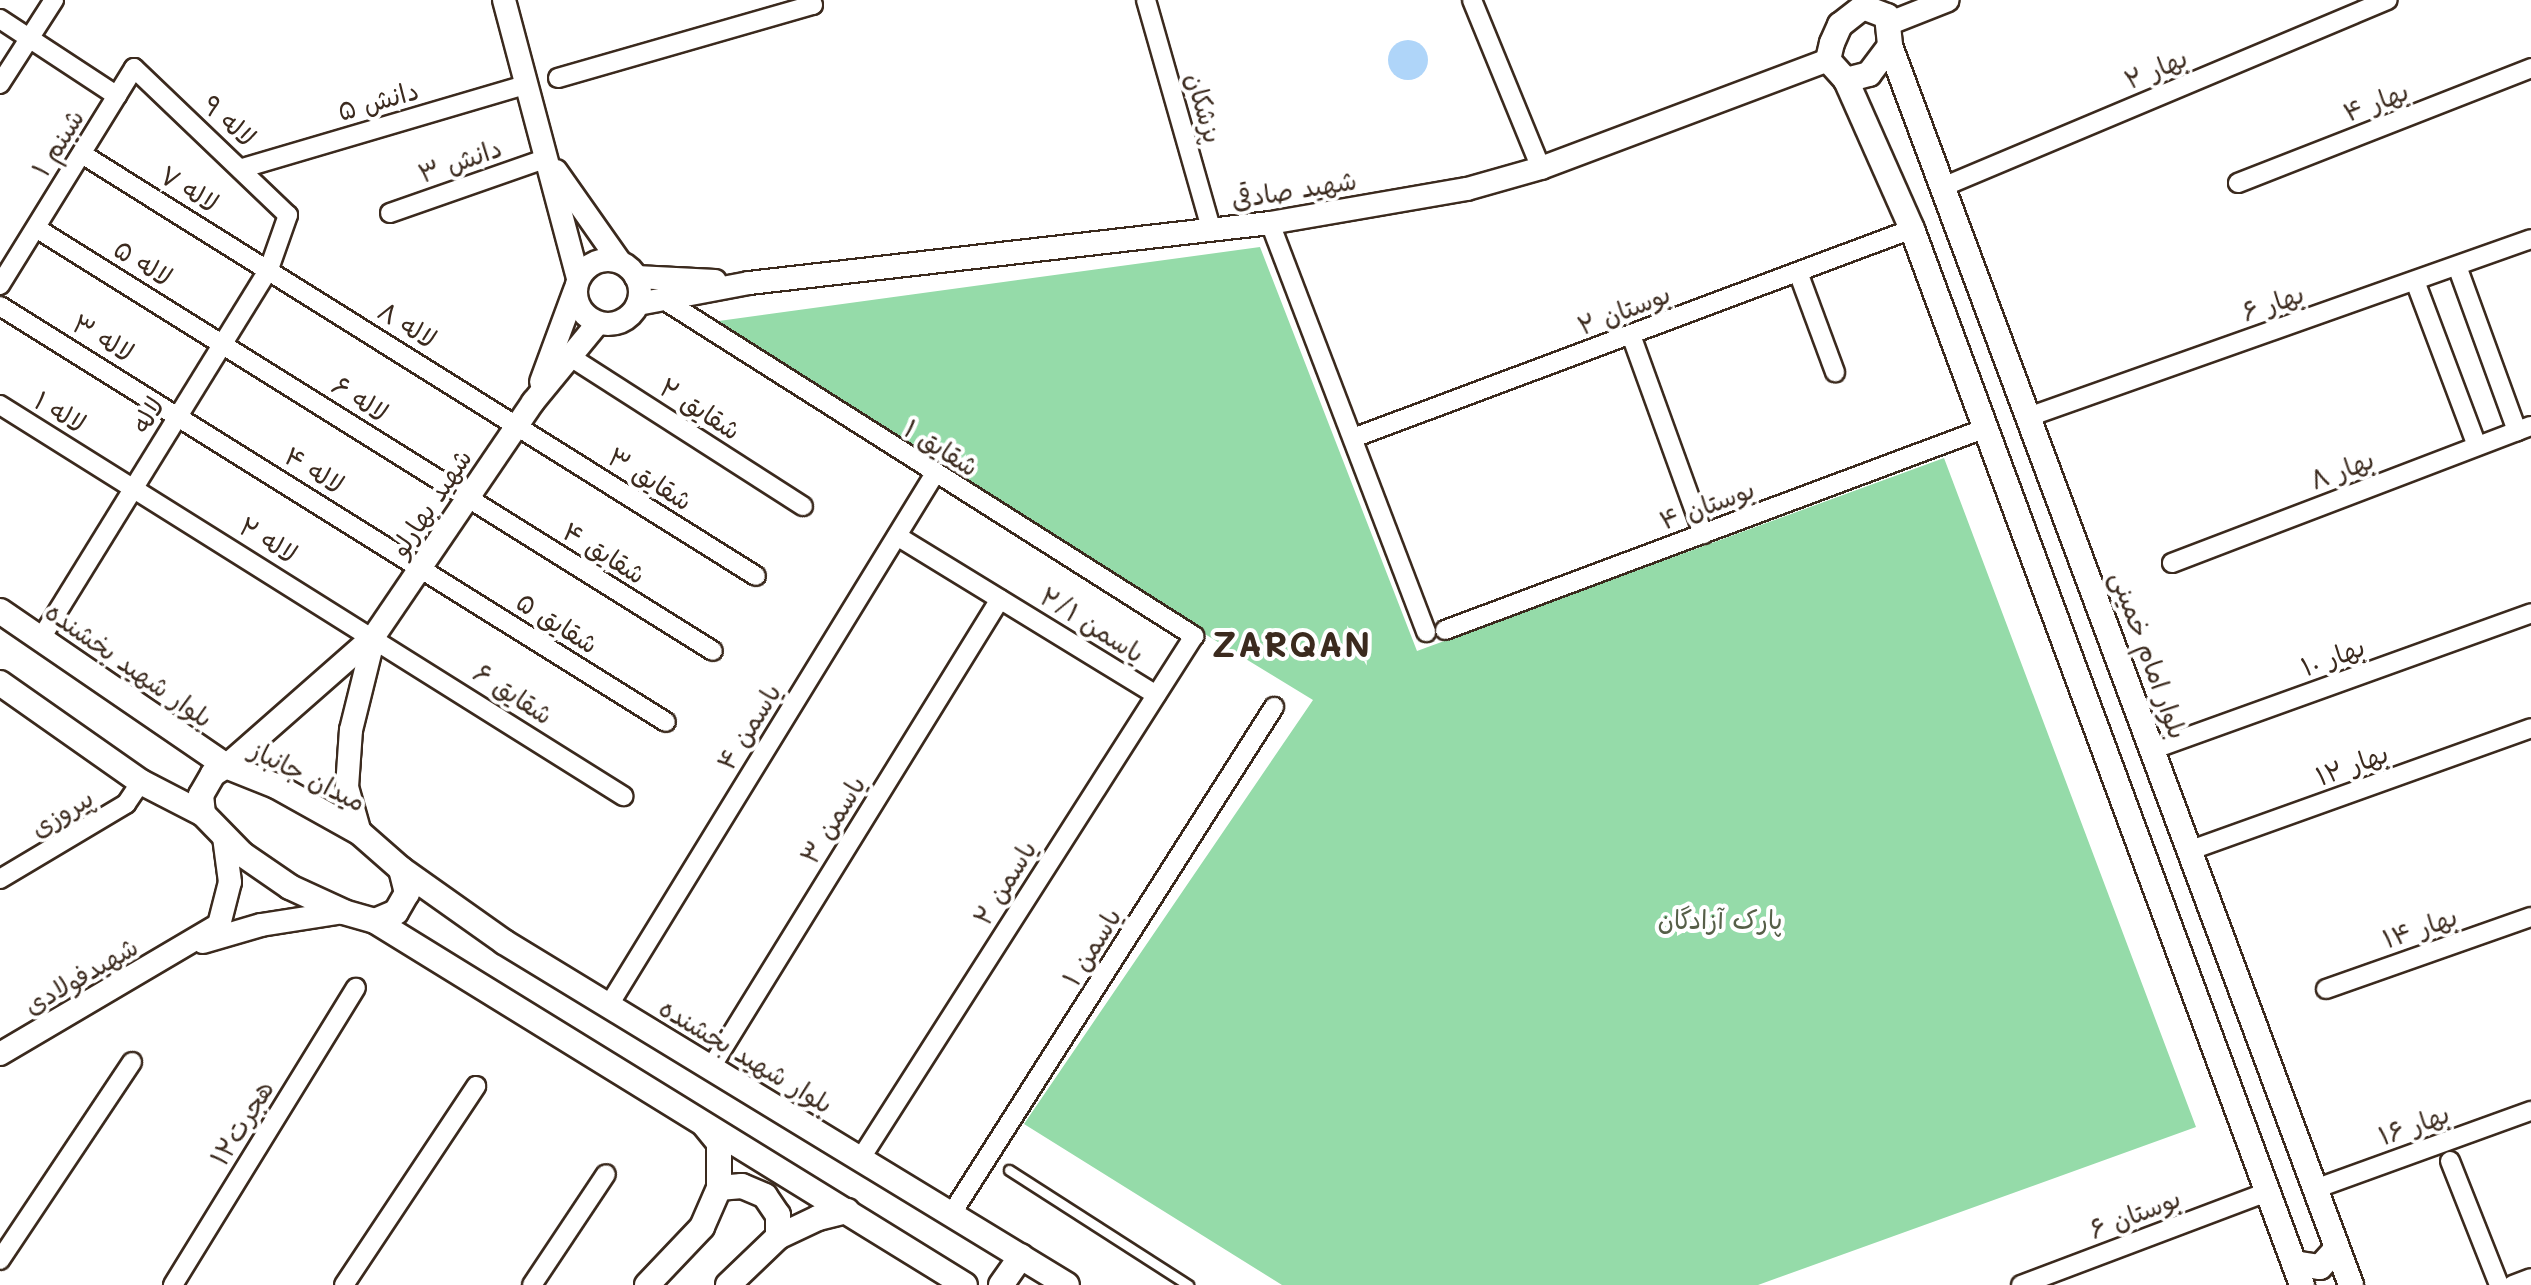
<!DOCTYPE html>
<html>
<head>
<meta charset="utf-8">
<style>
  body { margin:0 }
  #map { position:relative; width:2531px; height:1285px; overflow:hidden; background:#fff; font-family:Mali,"Playpen Sans Arabic",sans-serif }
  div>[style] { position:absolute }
  .green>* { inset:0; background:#95dba9 }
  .water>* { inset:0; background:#afd5f9 }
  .round { border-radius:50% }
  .roads { filter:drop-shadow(2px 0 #3b2a1e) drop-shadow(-2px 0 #3b2a1e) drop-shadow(0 2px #3b2a1e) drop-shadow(0 -2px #3b2a1e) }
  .service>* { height:9px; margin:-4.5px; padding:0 4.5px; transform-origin:4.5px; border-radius:4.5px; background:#fff }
  .minor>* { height:18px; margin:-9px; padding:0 9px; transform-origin:9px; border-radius:9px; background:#fff }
  .tertiary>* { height:22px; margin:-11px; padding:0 11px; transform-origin:11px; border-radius:11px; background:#fff }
  .tertiary>.ring { margin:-11px; padding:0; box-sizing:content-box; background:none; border:22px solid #fff; border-radius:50% }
  .secondary>* { height:24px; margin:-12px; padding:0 12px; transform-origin:12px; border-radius:12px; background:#fff }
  span { translate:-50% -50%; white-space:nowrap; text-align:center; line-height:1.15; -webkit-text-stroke:8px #fff; paint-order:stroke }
  .street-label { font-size:26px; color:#3b2a1e }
  .park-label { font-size:26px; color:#565f48 }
  .district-label { font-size:34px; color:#3b2a1e; font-weight:700; letter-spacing:2px }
</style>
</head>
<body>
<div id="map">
  <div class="green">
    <i style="clip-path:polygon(1260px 247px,1417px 651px,1944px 458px,2196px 1127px,1758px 1285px,1282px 1285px,1024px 1124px,1313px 700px,697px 324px)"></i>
  </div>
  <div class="water">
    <i class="round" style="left:1388px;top:40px;width:40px;height:40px"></i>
  </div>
  <div class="roads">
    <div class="service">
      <i style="left:1009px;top:1170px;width:213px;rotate:32.7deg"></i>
    </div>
    <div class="minor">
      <i style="left:1146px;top:0;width:240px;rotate:74.1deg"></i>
      <i style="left:1472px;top:0;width:182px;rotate:67.7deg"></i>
      <i style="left:0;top:19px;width:140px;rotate:33.3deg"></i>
      <i style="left:558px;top:78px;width:265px;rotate:-16deg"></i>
      <i style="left:813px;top:5px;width:5px;rotate:-112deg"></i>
      <i style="left:0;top:84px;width:100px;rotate:-57.3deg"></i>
      <i style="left:82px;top:154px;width:795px;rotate:32.05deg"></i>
      <i style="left:243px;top:168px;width:297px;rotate:-16.4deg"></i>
      <i style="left:2238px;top:183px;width:315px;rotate:-21.4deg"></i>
      <i style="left:1945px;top:186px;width:480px;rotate:-22.8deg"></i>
      <i style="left:390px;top:213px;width:166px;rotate:-19.3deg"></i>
      <i style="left:1270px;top:223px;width:438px;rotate:69.1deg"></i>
      <i style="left:36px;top:228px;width:798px;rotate:32deg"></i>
      <i style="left:2457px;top:266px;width:176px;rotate:70deg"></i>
      <i style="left:1798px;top:272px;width:107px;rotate:69.7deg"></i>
      <i style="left:2415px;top:281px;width:176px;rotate:69.4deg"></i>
      <i style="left:0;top:285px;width:255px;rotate:-58.3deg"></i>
      <i style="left:134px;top:68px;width:213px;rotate:43.7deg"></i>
      <i style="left:288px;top:215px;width:57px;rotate:109.4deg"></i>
      <i style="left:269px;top:269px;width:432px;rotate:121.7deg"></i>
      <i style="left:664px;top:300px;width:628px;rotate:32.37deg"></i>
      <i style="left:1194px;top:636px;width:619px;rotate:122.54deg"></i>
      <i style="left:0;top:306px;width:785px;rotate:31.99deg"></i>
      <i style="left:1631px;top:335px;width:212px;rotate:70.1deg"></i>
      <i style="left:569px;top:356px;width:278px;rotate:32.7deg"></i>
      <i style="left:0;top:405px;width:736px;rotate:32.11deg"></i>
      <i style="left:2031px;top:416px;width:530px;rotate:-19.49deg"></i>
      <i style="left:1353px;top:438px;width:597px;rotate:-20.5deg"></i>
      <i style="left:897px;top:536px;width:304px;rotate:31.5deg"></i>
      <i style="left:2172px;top:563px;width:384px;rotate:-20.9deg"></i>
      <i style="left:1445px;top:630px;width:577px;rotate:-20.47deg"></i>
      <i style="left:2154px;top:749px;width:401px;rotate:-19.8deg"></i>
      <i style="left:2191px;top:850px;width:361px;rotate:-19.7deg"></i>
      <i style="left:0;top:879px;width:147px;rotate:-30.8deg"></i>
      <i style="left:126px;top:804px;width:27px;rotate:-56deg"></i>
      <i style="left:2326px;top:989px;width:217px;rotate:-19.4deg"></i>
      <i style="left:609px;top:1005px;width:622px;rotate:-58.48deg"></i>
      <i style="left:710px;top:1069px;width:552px;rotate:-58.32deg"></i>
      <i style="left:2450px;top:1161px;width:133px;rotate:68.4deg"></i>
      <i style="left:2315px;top:1189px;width:230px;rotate:-19.9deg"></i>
      <i style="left:952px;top:1213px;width:600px;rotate:-57.53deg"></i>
      <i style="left:0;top:1260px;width:238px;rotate:-56.3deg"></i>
      <i style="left:173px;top:1285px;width:349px;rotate:-58.4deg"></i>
      <i style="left:344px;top:1285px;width:239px;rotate:-56.4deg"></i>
      <i style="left:532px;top:1285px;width:133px;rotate:-56.3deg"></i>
      <i style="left:2021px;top:1285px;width:263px;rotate:-20.7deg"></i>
      <i style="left:2513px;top:1285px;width:19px;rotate:-21deg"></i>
    </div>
    <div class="tertiary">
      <i style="left:504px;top:0;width:288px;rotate:75.1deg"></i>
      <i style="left:1890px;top:23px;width:62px;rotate:-21.6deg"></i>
      <i style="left:556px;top:171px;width:111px;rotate:54.9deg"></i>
      <i class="ring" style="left:576px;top:260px;width:42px;height:42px"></i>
      <i style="left:636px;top:277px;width:79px;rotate:2.9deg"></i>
      <i style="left:638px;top:304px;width:113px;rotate:-10.7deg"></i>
      <i style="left:749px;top:283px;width:524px;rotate:-6.57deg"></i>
      <i style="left:1270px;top:223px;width:200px;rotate:-9.8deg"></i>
      <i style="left:1467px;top:189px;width:77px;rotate:-15.8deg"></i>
      <i style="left:1541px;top:168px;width:307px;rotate:-20.6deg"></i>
      <i style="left:541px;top:382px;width:98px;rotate:-69.7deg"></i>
      <i style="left:226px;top:766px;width:197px;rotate:-41.3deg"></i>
      <i style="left:374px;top:636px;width:283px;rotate:-55.8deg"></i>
      <i style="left:533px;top:402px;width:102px;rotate:-50.6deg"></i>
      <i style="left:360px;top:833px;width:48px;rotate:-105.8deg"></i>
      <i style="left:347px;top:787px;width:57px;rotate:-86deg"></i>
      <i style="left:351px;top:730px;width:96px;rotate:-76.1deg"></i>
      <i style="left:203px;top:942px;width:60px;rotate:-16.3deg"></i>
      <i style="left:261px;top:925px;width:84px;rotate:-8.9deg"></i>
      <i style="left:0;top:1054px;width:254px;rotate:-30.5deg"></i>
      <i style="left:219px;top:925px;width:44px;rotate:-75.7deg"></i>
      <i style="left:230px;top:882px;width:45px;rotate:-97.6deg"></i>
    </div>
    <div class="secondary">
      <i style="left:1863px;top:7px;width:26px;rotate:21deg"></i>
      <i style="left:1887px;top:16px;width:30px;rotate:84deg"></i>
      <i style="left:1890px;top:46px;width:35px;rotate:127deg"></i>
      <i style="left:1869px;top:74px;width:24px;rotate:165deg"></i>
      <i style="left:1846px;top:80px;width:27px;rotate:-132deg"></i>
      <i style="left:1828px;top:60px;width:17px;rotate:-77deg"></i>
      <i style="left:1832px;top:43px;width:20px;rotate:-66deg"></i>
      <i style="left:1840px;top:25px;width:29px;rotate:-38deg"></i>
      <i style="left:1890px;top:46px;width:1322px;rotate:69.59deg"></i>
      <i style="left:1846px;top:80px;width:163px;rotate:66.1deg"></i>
      <i style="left:1912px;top:229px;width:1126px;rotate:69.73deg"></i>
      <i style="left:0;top:611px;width:274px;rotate:34.4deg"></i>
      <i style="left:0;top:683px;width:172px;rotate:35.1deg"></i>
      <i style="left:141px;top:782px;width:70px;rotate:27.3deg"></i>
      <i style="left:226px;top:766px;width:54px;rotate:21.8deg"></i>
      <i style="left:276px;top:786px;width:96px;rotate:29.2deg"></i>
      <i style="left:360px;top:833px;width:55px;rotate:41.3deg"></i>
      <i style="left:401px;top:869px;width:25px;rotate:76deg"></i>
      <i style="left:407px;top:893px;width:22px;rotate:120deg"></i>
      <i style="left:396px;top:912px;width:23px;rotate:157deg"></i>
      <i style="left:375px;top:921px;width:32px;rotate:-164deg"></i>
      <i style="left:344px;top:912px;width:60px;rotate:-155.2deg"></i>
      <i style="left:290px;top:887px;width:58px;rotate:-145.5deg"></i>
      <i style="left:242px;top:854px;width:56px;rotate:-134.3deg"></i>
      <i style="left:203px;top:814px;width:19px;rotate:-96deg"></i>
      <i style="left:201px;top:795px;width:24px;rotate:-60deg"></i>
      <i style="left:213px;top:774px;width:15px;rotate:-32deg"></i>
      <i style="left:401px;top:869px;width:126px;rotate:35.3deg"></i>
      <i style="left:504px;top:942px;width:659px;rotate:31.35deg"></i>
      <i style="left:375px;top:921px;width:693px;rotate:31.67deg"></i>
      <i style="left:719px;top:1188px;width:23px;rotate:-5deg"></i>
      <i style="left:742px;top:1186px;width:25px;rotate:23deg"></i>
      <i style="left:765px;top:1196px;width:23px;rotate:56deg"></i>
      <i style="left:778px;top:1215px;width:22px;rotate:90deg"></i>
      <i style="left:2294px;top:1263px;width:26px;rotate:9deg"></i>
      <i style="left:2320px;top:1267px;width:25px;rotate:-48deg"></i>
      <i style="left:647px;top:1285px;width:80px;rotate:-46.5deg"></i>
      <i style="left:702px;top:1227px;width:43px;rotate:-66.4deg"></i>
      <i style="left:719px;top:1188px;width:45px;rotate:-90deg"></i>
      <i style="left:719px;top:1143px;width:22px;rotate:-129deg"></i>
      <i style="left:728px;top:1285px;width:69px;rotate:-43.8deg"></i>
      <i style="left:778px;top:1237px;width:44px;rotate:-25.4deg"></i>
      <i style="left:818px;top:1218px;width:30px;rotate:-14deg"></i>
      <i style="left:1001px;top:1285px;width:35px;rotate:-55deg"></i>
    </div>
  </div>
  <div class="street-label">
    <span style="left:2156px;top:69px;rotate:-23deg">بهار ۲</span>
    <span style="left:378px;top:101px;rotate:-16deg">دانش ۵</span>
    <span style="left:2376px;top:102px;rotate:-21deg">بهار ۴</span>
    <span style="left:1204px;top:108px;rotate:74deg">پزشکان</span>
    <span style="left:229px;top:121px;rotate:42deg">لاله ۹</span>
    <span style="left:58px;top:143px;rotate:-58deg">شبنم ۱</span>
    <span style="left:460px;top:161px;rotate:-19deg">دانش ۳</span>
    <span style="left:189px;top:189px;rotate:32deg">لاله ۷</span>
    <span style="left:1294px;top:190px;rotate:-9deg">شهید صادقی</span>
    <span style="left:143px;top:263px;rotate:32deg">لاله ۵</span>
    <span style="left:2273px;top:303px;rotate:-19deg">بهار ۶</span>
    <span style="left:1624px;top:310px;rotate:-21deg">بوستان ۲</span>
    <span style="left:407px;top:325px;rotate:32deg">لاله ۸</span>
    <span style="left:103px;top:338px;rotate:31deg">لاله ۳</span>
    <span style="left:360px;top:399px;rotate:33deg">لاله ۶</span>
    <span style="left:700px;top:409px;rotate:33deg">شقایق ۲</span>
    <span style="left:60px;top:412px;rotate:31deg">لاله ۱</span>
    <span style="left:148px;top:415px;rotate:-58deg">لاله</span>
    <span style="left:941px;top:448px;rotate:32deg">شقایق ۱</span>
    <span style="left:314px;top:470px;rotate:32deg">لاله ۴</span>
    <span style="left:2342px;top:470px;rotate:-21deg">بهار ۸</span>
    <span style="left:650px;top:479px;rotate:32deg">شقایق ۳</span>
    <span style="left:431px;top:503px;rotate:-56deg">شهید بهارلو</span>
    <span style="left:1707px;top:505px;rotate:-20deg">بوستان ۴</span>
    <span style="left:268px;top:540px;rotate:32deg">لاله ۲</span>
    <span style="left:604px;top:553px;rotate:32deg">شقایق ۴</span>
    <span style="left:557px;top:623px;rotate:32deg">شقایق ۵</span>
    <span style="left:1092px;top:625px;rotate:32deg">یاسمن ۲/۱</span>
    <span style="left:2149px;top:655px;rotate:70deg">بلوار امام خمینی</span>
    <span style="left:2333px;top:657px;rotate:-20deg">بهار ۱۰</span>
    <span style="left:129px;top:665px;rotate:35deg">بلوار شهید بخشنده</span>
    <span style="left:513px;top:694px;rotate:33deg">شقایق ۶</span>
    <span style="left:749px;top:727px;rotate:-58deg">یاسمن ۴</span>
    <span style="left:2352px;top:765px;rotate:-20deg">بهار ۱۲</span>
    <span style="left:308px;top:776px;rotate:27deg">میدان جانباز</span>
    <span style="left:62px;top:813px;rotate:-31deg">پیروزی</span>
    <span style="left:833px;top:820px;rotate:-58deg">یاسمن ۳</span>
    <span style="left:1005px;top:883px;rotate:-58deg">یاسمن ۲</span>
    <span style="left:2420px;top:928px;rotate:-19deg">بهار ۱۴</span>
    <span style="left:1092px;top:947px;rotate:-58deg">یاسمن ۱</span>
    <span style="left:81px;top:976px;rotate:-30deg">شهیدفولادی</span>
    <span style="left:746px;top:1056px;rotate:31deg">بلوار شهید بخشنده</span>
    <span style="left:242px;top:1123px;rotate:-58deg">هجرت۱۲</span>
    <span style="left:2414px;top:1125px;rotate:-20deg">بهار ۱۶</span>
    <span style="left:2135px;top:1214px;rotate:-21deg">بوستان ۶</span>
  </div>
  <div class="park-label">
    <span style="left:1720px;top:920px">پارک آزادگان</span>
  </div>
  <div class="district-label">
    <span style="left:1292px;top:644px">ZARQAN</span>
  </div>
</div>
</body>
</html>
